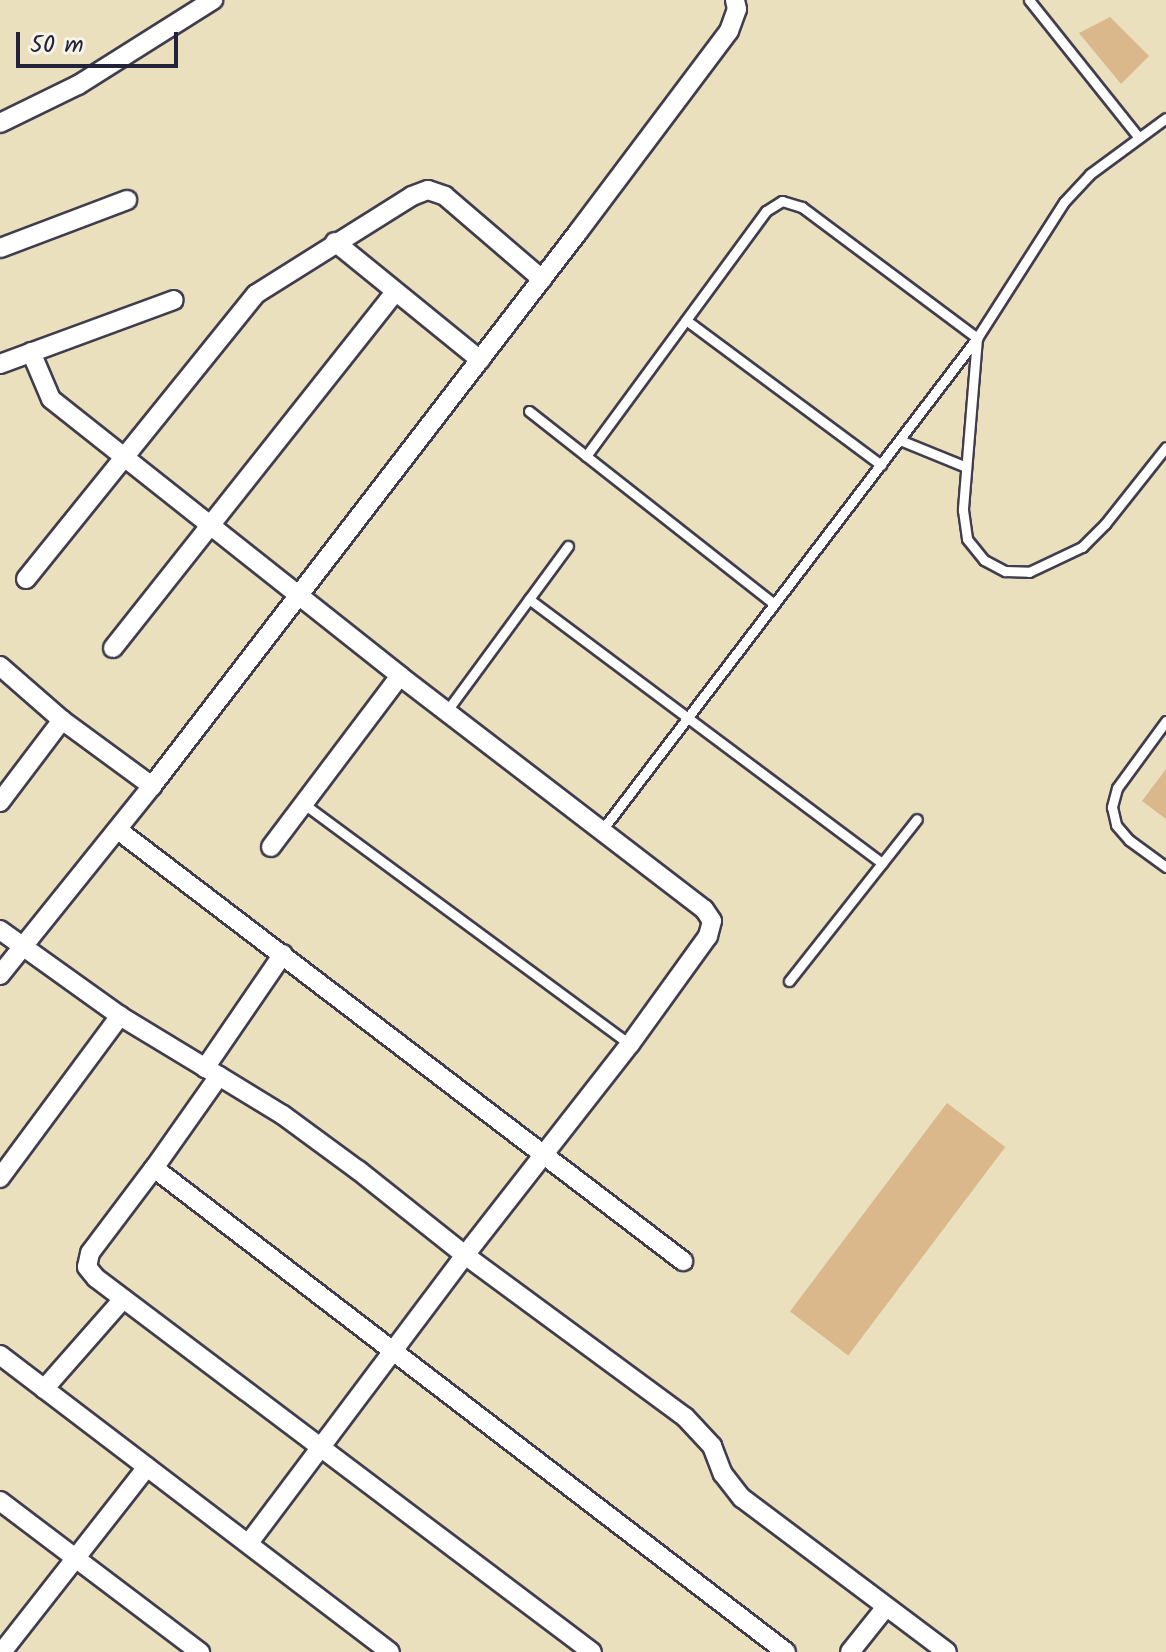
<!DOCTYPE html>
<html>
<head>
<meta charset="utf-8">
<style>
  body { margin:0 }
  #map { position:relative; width:1166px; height:1652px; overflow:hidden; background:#eae0bd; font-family:Kalam,sans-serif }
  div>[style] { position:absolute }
  .building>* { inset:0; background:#dab88b; transform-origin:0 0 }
  .roads { filter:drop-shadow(2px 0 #403e4e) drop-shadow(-2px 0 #403e4e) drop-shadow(0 2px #403e4e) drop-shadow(0 -2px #403e4e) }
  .lane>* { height:9px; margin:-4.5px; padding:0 4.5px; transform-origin:4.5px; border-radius:4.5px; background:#fff }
  .street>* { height:18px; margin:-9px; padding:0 9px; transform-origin:9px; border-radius:9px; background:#fff }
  span { translate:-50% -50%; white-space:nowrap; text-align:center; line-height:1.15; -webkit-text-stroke:8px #f7f3e8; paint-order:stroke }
  .scale { position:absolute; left:16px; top:32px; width:162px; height:36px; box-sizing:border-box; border:4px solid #22223b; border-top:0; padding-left:10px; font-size:24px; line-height:28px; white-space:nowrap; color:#22223b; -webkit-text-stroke:6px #f7f3e8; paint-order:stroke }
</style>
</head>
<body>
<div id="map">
  <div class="building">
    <i style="clip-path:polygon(1110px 17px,1149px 56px,1121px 84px,1079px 33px)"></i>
    <i style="clip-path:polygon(1166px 769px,1166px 819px,1142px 801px)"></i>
    <i style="left:947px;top:1103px;width:73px;height:261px;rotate:37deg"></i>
  </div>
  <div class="roads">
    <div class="lane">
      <i style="left:1029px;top:0;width:176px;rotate:51.4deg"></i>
      <i style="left:686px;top:320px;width:243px;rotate:36.6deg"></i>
      <i style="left:529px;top:411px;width:312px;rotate:38.2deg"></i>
      <i style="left:900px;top:440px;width:71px;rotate:22.2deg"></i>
      <i style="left:586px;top:456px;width:304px;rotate:-53.7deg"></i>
      <i style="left:766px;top:211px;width:19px;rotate:-32deg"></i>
      <i style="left:782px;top:201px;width:21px;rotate:17deg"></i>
      <i style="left:802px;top:207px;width:219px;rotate:36.8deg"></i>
      <i style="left:977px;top:338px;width:173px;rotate:94.7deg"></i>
      <i style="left:963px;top:510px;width:29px;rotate:82deg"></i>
      <i style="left:967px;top:539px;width:27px;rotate:51deg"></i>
      <i style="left:984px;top:560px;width:24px;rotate:28deg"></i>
      <i style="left:1005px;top:571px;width:24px;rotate:2deg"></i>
      <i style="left:1029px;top:572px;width:59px;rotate:-25.3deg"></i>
      <i style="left:1082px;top:547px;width:33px;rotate:-45deg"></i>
      <i style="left:1105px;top:524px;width:98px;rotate:-51.6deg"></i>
      <i style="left:529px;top:599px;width:441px;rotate:36.8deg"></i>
      <i style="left:446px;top:712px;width:206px;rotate:-53.7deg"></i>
      <i style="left:1166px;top:721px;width:83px;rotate:126.2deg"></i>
      <i style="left:1117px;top:788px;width:20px;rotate:105deg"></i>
      <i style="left:1112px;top:807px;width:18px;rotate:77deg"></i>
      <i style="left:1116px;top:825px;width:20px;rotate:49deg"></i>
      <i style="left:1129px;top:840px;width:46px;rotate:36.1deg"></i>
      <i style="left:304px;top:804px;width:405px;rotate:36.4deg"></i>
      <i style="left:602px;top:830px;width:619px;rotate:-52.69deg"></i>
      <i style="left:977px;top:338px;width:161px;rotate:-57.4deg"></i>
      <i style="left:1064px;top:202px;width:38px;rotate:-47deg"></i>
      <i style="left:1090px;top:174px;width:94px;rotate:-36.4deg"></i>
      <i style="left:789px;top:981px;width:206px;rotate:-51.7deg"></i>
    </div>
    <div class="street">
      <i style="left:0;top:123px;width:87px;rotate:-26deg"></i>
      <i style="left:78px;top:85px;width:160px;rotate:-32.2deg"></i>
      <i style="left:335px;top:242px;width:187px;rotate:39.1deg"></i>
      <i style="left:0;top:248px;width:136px;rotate:-20.7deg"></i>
      <i style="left:31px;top:352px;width:51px;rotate:66.9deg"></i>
      <i style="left:51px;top:399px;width:446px;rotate:38.4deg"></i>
      <i style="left:400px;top:676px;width:383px;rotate:37.5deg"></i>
      <i style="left:704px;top:909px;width:14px;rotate:56deg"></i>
      <i style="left:712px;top:921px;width:16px;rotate:105deg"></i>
      <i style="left:708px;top:936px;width:133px;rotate:125.8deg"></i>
      <i style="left:630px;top:1044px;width:268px;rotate:128deg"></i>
      <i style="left:465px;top:1255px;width:360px;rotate:126.9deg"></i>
      <i style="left:0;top:364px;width:185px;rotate:-20.2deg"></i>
      <i style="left:26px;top:579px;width:366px;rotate:-51.1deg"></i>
      <i style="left:256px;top:294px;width:184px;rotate:-32.1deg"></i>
      <i style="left:412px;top:196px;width:17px;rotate:-21deg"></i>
      <i style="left:428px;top:190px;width:18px;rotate:19deg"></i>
      <i style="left:445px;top:196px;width:128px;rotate:40.6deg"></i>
      <i style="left:113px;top:648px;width:454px;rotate:-51.6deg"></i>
      <i style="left:0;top:666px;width:82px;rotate:41.1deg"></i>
      <i style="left:62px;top:720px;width:112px;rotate:36.3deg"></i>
      <i style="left:0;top:802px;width:103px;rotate:-52.9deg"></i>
      <i style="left:118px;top:830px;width:711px;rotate:37.34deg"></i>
      <i style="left:271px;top:847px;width:214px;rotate:-53deg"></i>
      <i style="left:0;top:930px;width:148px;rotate:35.6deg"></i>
      <i style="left:120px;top:1016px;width:116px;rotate:31.2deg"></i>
      <i style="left:219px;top:1076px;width:113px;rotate:125.2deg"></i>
      <i style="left:154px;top:1168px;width:796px;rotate:37.45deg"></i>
      <i style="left:0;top:975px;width:243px;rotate:-51.2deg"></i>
      <i style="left:152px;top:786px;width:699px;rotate:-52.44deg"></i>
      <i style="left:578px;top:232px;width:251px;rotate:-53.1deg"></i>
      <i style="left:729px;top:31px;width:23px;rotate:-70deg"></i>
      <i style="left:737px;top:9px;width:9px;rotate:-103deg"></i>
      <i style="left:205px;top:1068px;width:138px;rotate:-55.6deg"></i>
      <i style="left:219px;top:1076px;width:75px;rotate:31.4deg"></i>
      <i style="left:283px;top:1115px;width:93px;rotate:36.3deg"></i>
      <i style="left:358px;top:1170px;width:137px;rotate:38.5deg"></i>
      <i style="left:465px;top:1255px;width:273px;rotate:36.4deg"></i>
      <i style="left:685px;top:1417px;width:40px;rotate:47deg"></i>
      <i style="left:712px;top:1446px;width:30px;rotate:69deg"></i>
      <i style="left:723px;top:1474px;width:31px;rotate:52deg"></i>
      <i style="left:742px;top:1498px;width:256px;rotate:36.9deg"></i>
      <i style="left:154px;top:1168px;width:106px;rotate:127deg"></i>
      <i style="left:90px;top:1253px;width:14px;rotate:102deg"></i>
      <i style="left:87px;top:1267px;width:14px;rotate:51deg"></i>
      <i style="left:96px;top:1278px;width:621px;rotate:37.02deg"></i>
      <i style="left:0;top:1178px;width:202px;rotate:-53.5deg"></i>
      <i style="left:0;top:1355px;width:490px;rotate:37.3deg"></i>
      <i style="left:44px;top:1389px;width:120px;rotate:-48.7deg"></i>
      <i style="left:0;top:1501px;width:251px;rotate:37.1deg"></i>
      <i style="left:2px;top:1652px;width:235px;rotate:-51.9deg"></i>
      <i style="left:850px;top:1652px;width:58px;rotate:-51.3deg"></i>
    </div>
  </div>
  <div class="scale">50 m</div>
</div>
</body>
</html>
